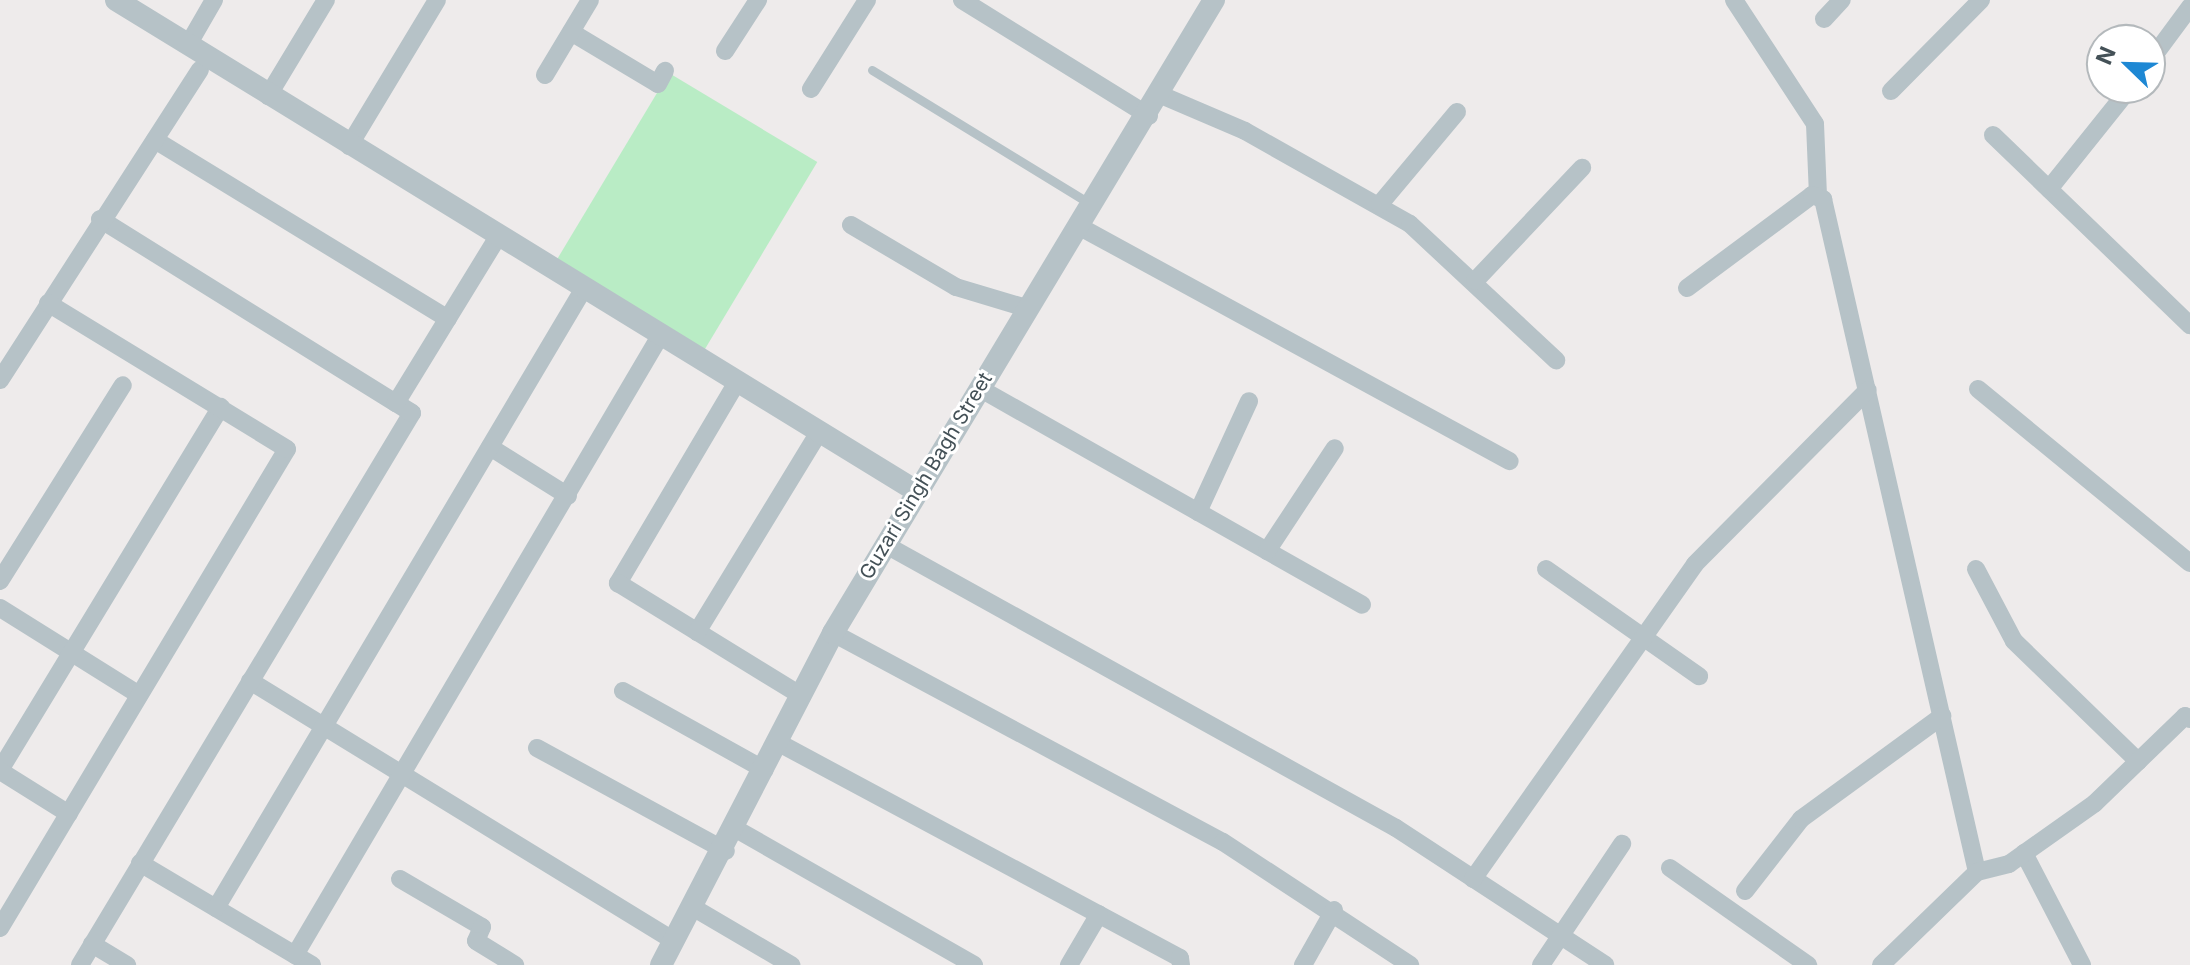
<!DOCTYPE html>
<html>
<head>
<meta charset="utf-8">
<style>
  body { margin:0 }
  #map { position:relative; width:2190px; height:965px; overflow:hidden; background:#eeebeb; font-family:Inter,sans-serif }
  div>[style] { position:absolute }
  .green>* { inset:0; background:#b9ecc5; transform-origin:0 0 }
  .service>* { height:9px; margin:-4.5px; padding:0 4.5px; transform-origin:4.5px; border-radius:4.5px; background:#b6c2c7 }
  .minor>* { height:18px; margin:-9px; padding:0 9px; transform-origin:9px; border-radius:9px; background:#b6c2c7 }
  .tertiary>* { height:22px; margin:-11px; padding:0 11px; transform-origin:11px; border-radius:11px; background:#b6c2c7 }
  span { translate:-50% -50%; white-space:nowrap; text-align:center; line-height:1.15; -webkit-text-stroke:6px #fff; paint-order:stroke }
  .street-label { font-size:20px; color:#445157 }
  .north { position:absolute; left:2086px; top:24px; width:80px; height:80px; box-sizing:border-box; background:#fff; border:2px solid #b4b9bc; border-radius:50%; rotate:293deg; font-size:22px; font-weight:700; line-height:32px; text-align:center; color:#445157 }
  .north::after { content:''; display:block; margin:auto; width:28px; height:36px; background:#1e88d4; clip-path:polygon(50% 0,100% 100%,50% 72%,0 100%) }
</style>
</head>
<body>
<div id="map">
  <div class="green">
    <i style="left:669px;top:73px;width:173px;height:230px;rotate:31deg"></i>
  </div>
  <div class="service">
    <i style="left:872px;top:70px;width:258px;rotate:31.5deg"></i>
  </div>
  <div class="minor">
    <i style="left:962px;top:0;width:220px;rotate:31.8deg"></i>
    <i style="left:1734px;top:0;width:148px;rotate:56.8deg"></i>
    <i style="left:1815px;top:124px;width:73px;rotate:87.6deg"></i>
    <i style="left:1824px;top:19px;width:26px;rotate:-47deg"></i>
    <i style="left:571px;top:32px;width:101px;rotate:30.9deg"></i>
    <i style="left:658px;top:84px;width:15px;rotate:-62deg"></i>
    <i style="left:188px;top:45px;width:52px;rotate:-60deg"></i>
    <i style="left:725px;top:51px;width:61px;rotate:-57.1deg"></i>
    <i style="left:2150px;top:61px;width:67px;rotate:-53.5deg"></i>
    <i style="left:545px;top:75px;width:87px;rotate:-59deg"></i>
    <i style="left:811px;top:89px;width:105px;rotate:-57.8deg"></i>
    <i style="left:1891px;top:91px;width:128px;rotate:-45.3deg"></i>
    <i style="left:1161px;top:95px;width:91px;rotate:23.2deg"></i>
    <i style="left:1245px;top:131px;width:189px;rotate:29.4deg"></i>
    <i style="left:1410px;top:224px;width:200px;rotate:43deg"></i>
    <i style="left:268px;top:96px;width:112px;rotate:-58.9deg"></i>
    <i style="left:1993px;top:135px;width:274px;rotate:44deg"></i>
    <i style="left:155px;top:140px;width:343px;rotate:31.4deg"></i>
    <i style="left:349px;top:146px;width:170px;rotate:-58.9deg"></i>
    <i style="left:2049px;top:189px;width:129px;rotate:-51.3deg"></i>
    <i style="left:1380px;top:204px;width:120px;rotate:-50.1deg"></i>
    <i style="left:100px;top:219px;width:349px;rotate:31.9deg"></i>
    <i style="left:851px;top:225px;width:122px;rotate:30.6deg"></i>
    <i style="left:956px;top:287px;width:73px;rotate:16.7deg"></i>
    <i style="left:1082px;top:228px;width:487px;rotate:28.6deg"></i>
    <i style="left:1475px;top:281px;width:156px;rotate:-46.6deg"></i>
    <i style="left:1687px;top:288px;width:156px;rotate:-36.6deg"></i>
    <i style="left:1812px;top:195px;width:12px;rotate:20deg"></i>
    <i style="left:1823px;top:199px;width:690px;rotate:77.11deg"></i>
    <i style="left:0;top:380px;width:369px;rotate:-57.2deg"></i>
    <i style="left:737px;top:382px;width:234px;rotate:120.6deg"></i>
    <i style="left:618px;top:583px;width:216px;rotate:31.6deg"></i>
    <i style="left:979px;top:388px;width:440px;rotate:29.5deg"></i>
    <i style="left:1978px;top:389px;width:274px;rotate:39.4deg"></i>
    <i style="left:490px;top:447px;width:92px;rotate:32.1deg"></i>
    <i style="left:1198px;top:512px;width:122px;rotate:-65.3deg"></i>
    <i style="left:886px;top:545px;width:583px;rotate:29.03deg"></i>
    <i style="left:1396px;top:828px;width:250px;rotate:33.2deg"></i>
    <i style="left:1267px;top:551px;width:123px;rotate:-56.6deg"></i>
    <i style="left:1546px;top:569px;width:187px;rotate:35deg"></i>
    <i style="left:1976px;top:569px;width:81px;rotate:62.2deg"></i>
    <i style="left:2014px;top:641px;width:173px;rotate:44.1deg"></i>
    <i style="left:0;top:581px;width:231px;rotate:-57.9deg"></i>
    <i style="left:0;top:608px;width:164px;rotate:32deg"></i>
    <i style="left:697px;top:632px;width:234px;rotate:-58.6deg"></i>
    <i style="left:833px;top:633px;width:442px;rotate:28.2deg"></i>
    <i style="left:1223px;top:842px;width:224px;rotate:33.3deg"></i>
    <i style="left:250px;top:681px;width:498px;rotate:31.5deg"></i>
    <i style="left:623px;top:691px;width:162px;rotate:29.1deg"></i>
    <i style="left:779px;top:743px;width:455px;rotate:28.2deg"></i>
    <i style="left:1180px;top:958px;width:7px;rotate:82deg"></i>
    <i style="left:537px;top:748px;width:215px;rotate:28.6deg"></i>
    <i style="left:0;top:770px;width:425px;rotate:-58.7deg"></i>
    <i style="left:0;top:771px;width:81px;rotate:31.9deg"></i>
    <i style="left:736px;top:829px;width:274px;rotate:29.7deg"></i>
    <i style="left:2024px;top:853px;width:126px;rotate:62.6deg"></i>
    <i style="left:140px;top:863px;width:200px;rotate:30.7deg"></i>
    <i style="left:1670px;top:868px;width:169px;rotate:35.1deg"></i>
    <i style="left:400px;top:879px;width:95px;rotate:30.3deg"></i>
    <i style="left:482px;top:927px;width:15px;rotate:113deg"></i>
    <i style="left:476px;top:941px;width:46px;rotate:31.6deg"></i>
    <i style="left:1473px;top:879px;width:385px;rotate:-54.8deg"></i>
    <i style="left:1695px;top:564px;width:245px;rotate:-45.2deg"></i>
    <i style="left:1745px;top:891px;width:91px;rotate:-52.1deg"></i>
    <i style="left:1801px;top:819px;width:175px;rotate:-36.1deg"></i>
    <i style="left:216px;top:908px;width:719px;rotate:-59.3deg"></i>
    <i style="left:694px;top:908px;width:113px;rotate:30.4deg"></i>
    <i style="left:0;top:928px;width:558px;rotate:-59.07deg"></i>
    <i style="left:287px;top:449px;width:280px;rotate:-148.6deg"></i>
    <i style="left:92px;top:944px;width:41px;rotate:31deg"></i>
    <i style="left:295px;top:955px;width:719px;rotate:-59.47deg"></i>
    <i style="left:80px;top:965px;width:644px;rotate:-58.98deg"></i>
    <i style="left:412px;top:413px;width:19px;rotate:-148deg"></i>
    <i style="left:396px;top:403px;width:193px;rotate:-58.5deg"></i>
    <i style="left:1069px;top:965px;width:59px;rotate:-59.5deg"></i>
    <i style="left:1303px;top:965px;width:63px;rotate:-60.6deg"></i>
    <i style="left:1541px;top:965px;width:146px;rotate:-56.2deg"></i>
    <i style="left:1881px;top:965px;width:134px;rotate:-44.1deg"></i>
    <i style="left:1977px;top:872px;width:33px;rotate:-14deg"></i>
    <i style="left:2009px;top:864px;width:105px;rotate:-35.3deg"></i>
    <i style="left:2095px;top:803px;width:125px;rotate:-44deg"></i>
    <i style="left:2185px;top:716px;width:6px;rotate:31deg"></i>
  </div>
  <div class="tertiary">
    <i style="left:116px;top:0;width:941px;rotate:31.53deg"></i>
    <i style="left:661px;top:965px;width:374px;rotate:-62.6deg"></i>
    <i style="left:833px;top:633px;width:739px;rotate:-58.96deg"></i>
  </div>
  <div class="street-label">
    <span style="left:926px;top:476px;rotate:-59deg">Guzari Singh Bagh Street</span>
  </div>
  <div class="north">N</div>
</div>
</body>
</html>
